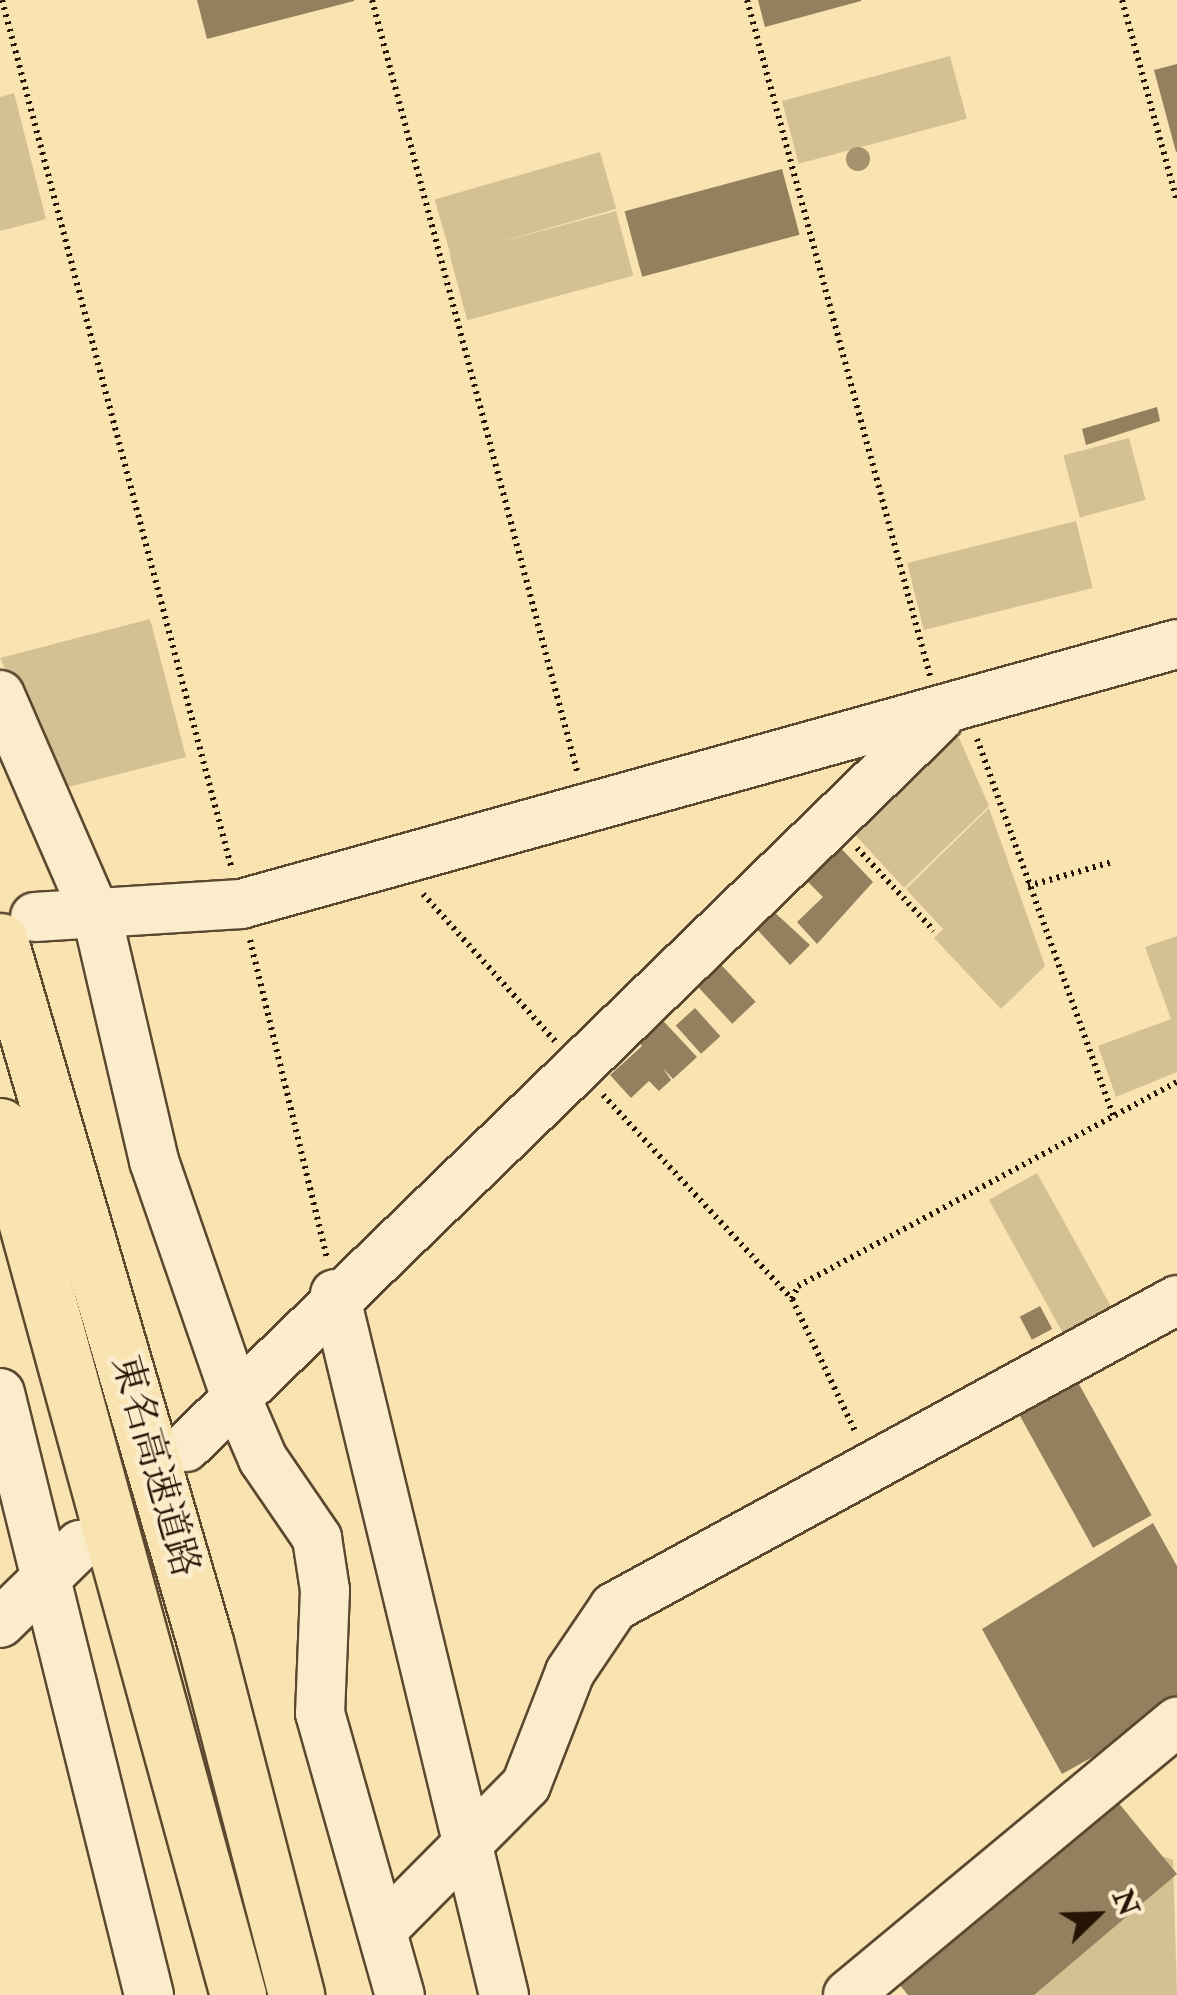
<!DOCTYPE html>
<html>
<head>
<meta charset="utf-8">
<style>
  body { margin:0 }
  #map { position:relative; width:1177px; height:1995px; overflow:hidden; background:#f9e3b1; font-family:"IM FELL Double Pica","Noto Serif JP",serif }
  div>[style] { position:absolute }
  .green>* { inset:0; background:#d5c094; transform-origin:0 0 }
  .building>* { inset:0; background:#94805e; transform-origin:0 0 }
  .path>* { height:6px; margin-top:-3px; transform-origin:0; background:repeating-linear-gradient(90deg,#261404 0 2.5px,transparent 0 7.5px) }
  .roads { filter:drop-shadow(2px 0 #5b482f) drop-shadow(-2px 0 #5b482f) drop-shadow(0 2px #5b482f) drop-shadow(0 -2px #5b482f) }
  .minor>* { height:48px; margin:-24px; padding:0 24px; transform-origin:24px; border-radius:24px; background:#fbedcc }
  .highway>* { height:55px; margin:-27.5px; padding:0 27.5px; transform-origin:27.5px; border-radius:27.5px; background:#f9e3b1 }
  .trees>* { width:24px; height:24px; margin:-12px; border-radius:50%; background:#a6926d }
  span { translate:-50% -50%; white-space:nowrap; text-align:center; line-height:1.15; -webkit-text-stroke:9px #fbedcc; paint-order:stroke }
  .street-label { font-size:38px; color:#261404 }
  .north { position:absolute; left:1047px; top:1865px; width:100px; height:100px; -webkit-text-stroke:8px #fbedcc; paint-order:stroke; rotate:67deg; font-size:28px; font-weight:700; line-height:40px; text-align:center; color:#261404 }
  .north::after { content:''; display:block; margin:auto; width:35px; height:45px; background:#261404; clip-path:polygon(50% 0,100% 100%,50% 72%,0 100%) }
</style>
</head>
<body>
<div id="map">
  <div class="green">
    <i style="left:950px;top:56px;width:65px;height:174px;rotate:75deg"></i>
    <i style="clip-path:polygon(14px 93px,46px 219px,0 231px,0 97px)"></i>
    <i style="left:600px;top:152px;width:59px;height:172px;rotate:74deg"></i>
    <i style="left:616px;top:211px;width:67px;height:172px;rotate:75deg"></i>
    <i style="left:1129px;top:438px;width:64px;height:68px;rotate:75deg"></i>
    <i style="left:1076px;top:521px;width:69px;height:174px;rotate:76deg"></i>
    <i style="clip-path:polygon(150px 619px,186px 757px,64px 788px,0 658px)"></i>
    <i style="clip-path:polygon(953px 724px,989px 806px,904px 888px,847px 826px)"></i>
    <i style="clip-path:polygon(989px 808px,1045px 966px,1001px 1009px,934px 938px,943px 929px,906px 889px)"></i>
    <i style="clip-path:polygon(1177px 936px,1177px 1072px,1116px 1097px,1098px 1046px,1171px 1019px,1145px 947px)"></i>
    <i style="left:1037px;top:1173px;width:172px;height:55px;rotate:61deg"></i>
    <i style="clip-path:polygon(1114px 1837px,1173px 1860px,1177px 1995px,961px 1995px)"></i>
  </div>
  <div class="building">
    <i style="clip-path:polygon(197px 0,354px 0,354px 1px,207px 39px)"></i>
    <i style="clip-path:polygon(758px 0,861px 0,861px 1px,765px 27px)"></i>
    <i style="clip-path:polygon(1177px 64px,1177px 152px,1176px 152px,1154px 70px)"></i>
    <i style="left:782px;top:169px;width:68px;height:163px;rotate:75deg"></i>
    <i style="clip-path:polygon(1157px 407px,1160px 421px,1086px 445px,1082px 429px)"></i>
    <i style="clip-path:polygon(834px 841px,873px 882px,817px 944px,797px 922px,823px 897px,800px 874px)"></i>
    <i style="clip-path:polygon(771px 909px,810px 945px,790px 965px,753px 925px)"></i>
    <i style="left:712px;top:955px;width:64px;height:32px;rotate:47deg"></i>
    <i style="left:695px;top:1008px;width:38px;height:26px;rotate:48deg"></i>
    <i style="clip-path:polygon(653px 1010px,697px 1057px,673px 1079px,663px 1068px,671px 1080px,659px 1091px,649px 1081px,631px 1098px,610px 1075px,642px 1046px,630px 1033px)"></i>
    <i style="left:1040px;top:1306px;width:26px;height:23px;rotate:62deg"></i>
    <i style="left:1075px;top:1377px;width:158px;height:67px;rotate:61deg"></i>
    <i style="clip-path:polygon(1153px 1523px,1177px 1566px,1177px 1710px,1062px 1774px,982px 1629px)"></i>
    <i style="clip-path:polygon(1112px 1795px,1177px 1874px,1034px 1995px,908px 1995px,899px 1984px,917px 1969px,909px 1961px)"></i>
  </div>
  <div class="path">
    <i style="left:2px;top:0;width:900px;rotate:75.19deg"></i>
    <i style="left:372px;top:0;width:802px;rotate:75.11deg"></i>
    <i style="left:747px;top:0;width:700px;rotate:74.85deg"></i>
    <i style="left:1122px;top:0;width:208px;rotate:74.7deg"></i>
    <i style="left:977px;top:739px;width:402px;rotate:70.1deg"></i>
    <i style="left:857px;top:848px;width:113px;rotate:47.1deg"></i>
    <i style="left:1028px;top:886px;width:87px;rotate:-15.9deg"></i>
    <i style="left:423px;top:894px;width:198px;rotate:48.1deg"></i>
    <i style="left:250px;top:940px;width:328px;rotate:76.4deg"></i>
    <i style="left:603px;top:1095px;width:278px;rotate:47.2deg"></i>
    <i style="left:792px;top:1299px;width:148px;rotate:64.5deg"></i>
    <i style="left:792px;top:1299px;width:14px;rotate:-65deg"></i>
    <i style="left:798px;top:1286px;width:430px;rotate:-28.3deg"></i>
  </div>
  <div class="roads">
    <div class="minor">
      <i style="left:0;top:695px;width:245px;rotate:66.5deg"></i>
      <i style="left:98px;top:920px;width:247px;rotate:76.9deg"></i>
      <i style="left:154px;top:1161px;width:244px;rotate:70.9deg"></i>
      <i style="left:234px;top:1392px;width:73px;rotate:66.6deg"></i>
      <i style="left:263px;top:1459px;width:96px;rotate:55.6deg"></i>
      <i style="left:317px;top:1538px;width:53px;rotate:81.3deg"></i>
      <i style="left:325px;top:1590px;width:123px;rotate:92.3deg"></i>
      <i style="left:320px;top:1713px;width:293px;rotate:74.2deg"></i>
      <i style="left:35px;top:917px;width:206px;rotate:-3.6deg"></i>
      <i style="left:241px;top:904px;width:971px;rotate:-15.52deg"></i>
      <i style="left:335px;top:1294px;width:721px;rotate:76.45deg"></i>
      <i style="left:0;top:1393px;width:620px;rotate:76.1deg"></i>
      <i style="left:186px;top:1447px;width:1047px;rotate:-44.07deg"></i>
      <i style="left:0;top:1623px;width:112px;rotate:-44.3deg"></i>
      <i style="left:383px;top:1929px;width:203px;rotate:-45.2deg"></i>
      <i style="left:526px;top:1785px;width:121px;rotate:-68.7deg"></i>
      <i style="left:570px;top:1672px;width:78px;rotate:-55.9deg"></i>
      <i style="left:614px;top:1607px;width:641px;rotate:-28.6deg"></i>
      <i style="left:848px;top:1995px;width:428px;rotate:-39.7deg"></i>
    </div>
    <div class="highway">
      <i style="left:0;top:941px;width:730px;rotate:73.7deg"></i>
      <i style="left:205px;top:1642px;width:365px;rotate:75.5deg"></i>
      <i style="left:0;top:1126px;width:901px;rotate:74.68deg"></i>
    </div>
  </div>
  <div class="trees">
    <i style="left:858px;top:159px"></i>
  </div>
  <div class="street-label">
    <span style="left:155px;top:1466px;rotate:74deg">東名高速道路</span>
  </div>
  <div class="north">N</div>
</div>
</body>
</html>
